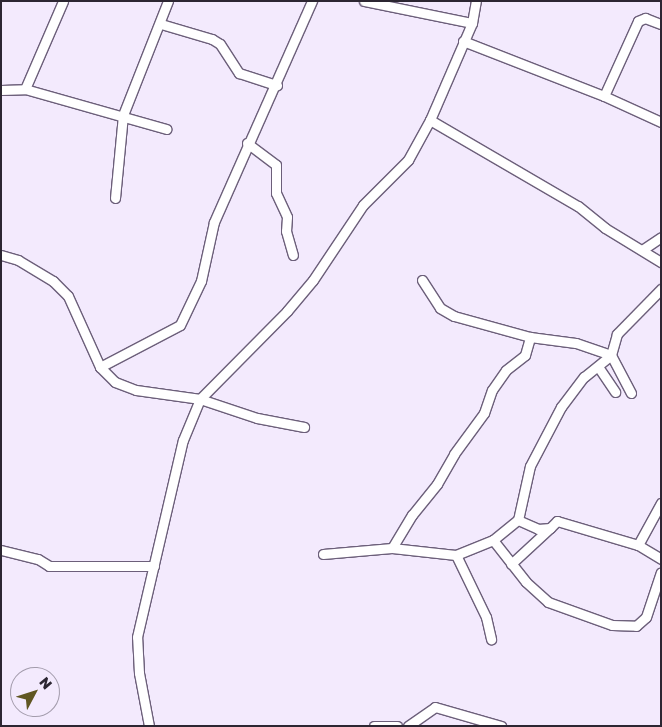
<!DOCTYPE html>
<html>
<head>
<meta charset="utf-8">
<style>
  body { margin:0 }
  #map { position:relative; width:662px; height:727px; overflow:hidden; background:#f3eafd; font-family:"Golos Text",sans-serif }
  div>[style] { position:absolute }
  .roads { filter:drop-shadow(1px 0 #6c5f7a) drop-shadow(-1px 0 #6c5f7a) drop-shadow(0 1px #6c5f7a) drop-shadow(0 -1px #6c5f7a) }
  .minor>* { height:9px; margin:-4.5px; padding:0 4.5px; transform-origin:4.5px; border-radius:4.5px; background:#fff }
  span { translate:-50% -50%; white-space:nowrap; text-align:center; line-height:1.15; -webkit-text-stroke:4px #f3eafd; paint-order:stroke }
  .frame { position:absolute; inset:0; border:2px solid #2c2632; pointer-events:none }
  .north { position:absolute; left:10px; top:667px; width:50px; height:50px; box-sizing:border-box; background:#f3eafd; border:1px solid #a39cac; border-radius:50%; rotate:50deg; font-size:14px; font-weight:700; line-height:20px; text-align:center; color:#2c2632 }
  .north::after { content:''; display:block; margin:auto; width:18px; height:22px; background:#605622; clip-path:polygon(50% 0,100% 100%,50% 72%,0 100%) }
</style>
</head>
<body>
<div id="map">
  <div class="roads">
    <div class="minor">
      <i style="left:364px;top:1px;width:110px;rotate:11.5deg"></i>
      <i style="left:161px;top:24px;width:53px;rotate:16.4deg"></i>
      <i style="left:212px;top:39px;width:9px;rotate:32deg"></i>
      <i style="left:220px;top:44px;width:35px;rotate:57deg"></i>
      <i style="left:239px;top:73px;width:40px;rotate:18deg"></i>
      <i style="left:463px;top:41px;width:151px;rotate:21.3deg"></i>
      <i style="left:604px;top:96px;width:63px;rotate:24.5deg"></i>
      <i style="left:25px;top:89px;width:96px;rotate:-66.6deg"></i>
      <i style="left:1px;top:90px;width:24px;rotate:-2deg"></i>
      <i style="left:25px;top:89px;width:147px;rotate:15.8deg"></i>
      <i style="left:604px;top:96px;width:82px;rotate:-65.6deg"></i>
      <i style="left:638px;top:21px;width:8px;rotate:-23deg"></i>
      <i style="left:645px;top:18px;width:17px;rotate:21deg"></i>
      <i style="left:430px;top:120px;width:171px;rotate:30.2deg"></i>
      <i style="left:578px;top:206px;width:35px;rotate:39deg"></i>
      <i style="left:605px;top:228px;width:66px;rotate:31.3deg"></i>
      <i style="left:247px;top:143px;width:36px;rotate:37deg"></i>
      <i style="left:276px;top:165px;width:28px;rotate:90deg"></i>
      <i style="left:276px;top:193px;width:26px;rotate:65deg"></i>
      <i style="left:287px;top:217px;width:14px;rotate:94deg"></i>
      <i style="left:286px;top:231px;width:25px;rotate:74deg"></i>
      <i style="left:115px;top:198px;width:83px;rotate:-84.5deg"></i>
      <i style="left:123px;top:115px;width:123px;rotate:-68.5deg"></i>
      <i style="left:642px;top:250px;width:23px;rotate:-34deg"></i>
      <i style="left:1px;top:255px;width:18px;rotate:16deg"></i>
      <i style="left:18px;top:260px;width:41px;rotate:31deg"></i>
      <i style="left:53px;top:281px;width:21px;rotate:45deg"></i>
      <i style="left:68px;top:296px;width:78px;rotate:65.7deg"></i>
      <i style="left:100px;top:367px;width:21px;rotate:45deg"></i>
      <i style="left:115px;top:382px;width:22px;rotate:21deg"></i>
      <i style="left:136px;top:390px;width:65px;rotate:8deg"></i>
      <i style="left:200px;top:399px;width:60px;rotate:18.4deg"></i>
      <i style="left:257px;top:418px;width:48px;rotate:10.8deg"></i>
      <i style="left:422px;top:280px;width:33px;rotate:57deg"></i>
      <i style="left:440px;top:308px;width:16px;rotate:30deg"></i>
      <i style="left:454px;top:316px;width:79px;rotate:15.4deg"></i>
      <i style="left:530px;top:337px;width:46px;rotate:7.4deg"></i>
      <i style="left:576px;top:343px;width:37px;rotate:19deg"></i>
      <i style="left:611px;top:355px;width:43px;rotate:62.2deg"></i>
      <i style="left:100px;top:367px;width:90px;rotate:-27.7deg"></i>
      <i style="left:180px;top:325px;width:49px;rotate:-64.5deg"></i>
      <i style="left:201px;top:281px;width:60px;rotate:-77.6deg"></i>
      <i style="left:214px;top:222px;width:242px;rotate:-66.1deg"></i>
      <i style="left:599px;top:368px;width:29px;rotate:56deg"></i>
      <i style="left:518px;top:520px;width:22px;rotate:24deg"></i>
      <i style="left:538px;top:529px;width:12px;rotate:-5deg"></i>
      <i style="left:550px;top:528px;width:10px;rotate:-45deg"></i>
      <i style="left:557px;top:521px;width:84px;rotate:16.5deg"></i>
      <i style="left:638px;top:545px;width:27px;rotate:31deg"></i>
      <i style="left:493px;top:540px;width:53px;rotate:51.8deg"></i>
      <i style="left:526px;top:582px;width:30px;rotate:42deg"></i>
      <i style="left:548px;top:602px;width:68px;rotate:19.8deg"></i>
      <i style="left:612px;top:625px;width:24px;rotate:2deg"></i>
      <i style="left:636px;top:626px;width:13px;rotate:-42deg"></i>
      <i style="left:646px;top:617px;width:47px;rotate:-71.6deg"></i>
      <i style="left:638px;top:545px;width:48px;rotate:-61.3deg"></i>
      <i style="left:392px;top:548px;width:39px;rotate:-59deg"></i>
      <i style="left:412px;top:515px;width:40px;rotate:-51deg"></i>
      <i style="left:437px;top:484px;width:34px;rotate:-60deg"></i>
      <i style="left:454px;top:454px;width:51px;rotate:-53.8deg"></i>
      <i style="left:484px;top:413px;width:24px;rotate:-71deg"></i>
      <i style="left:492px;top:390px;width:24px;rotate:-55deg"></i>
      <i style="left:506px;top:370px;width:24px;rotate:-38deg"></i>
      <i style="left:525px;top:355px;width:19px;rotate:-74deg"></i>
      <i style="left:1px;top:550px;width:38px;rotate:14deg"></i>
      <i style="left:38px;top:559px;width:13px;rotate:32deg"></i>
      <i style="left:49px;top:566px;width:105px"></i>
      <i style="left:323px;top:554px;width:69px;rotate:-5deg"></i>
      <i style="left:392px;top:548px;width:64px;rotate:6.2deg"></i>
      <i style="left:456px;top:555px;width:40px;rotate:-22deg"></i>
      <i style="left:493px;top:540px;width:32px;rotate:-39deg"></i>
      <i style="left:518px;top:520px;width:55px;rotate:-77.5deg"></i>
      <i style="left:530px;top:466px;width:67px;rotate:-62.3deg"></i>
      <i style="left:561px;top:407px;width:38px;rotate:-53deg"></i>
      <i style="left:584px;top:377px;width:35px;rotate:-39deg"></i>
      <i style="left:611px;top:355px;width:22px;rotate:-74deg"></i>
      <i style="left:617px;top:334px;width:63px;rotate:-45.6deg"></i>
      <i style="left:456px;top:555px;width:69px;rotate:64.2deg"></i>
      <i style="left:486px;top:617px;width:23px;rotate:77deg"></i>
      <i style="left:511px;top:564px;width:53px;rotate:-42.7deg"></i>
      <i style="left:149px;top:726px;width:54px;rotate:-100.7deg"></i>
      <i style="left:139px;top:673px;width:36px;rotate:-93deg"></i>
      <i style="left:137px;top:637px;width:202px;rotate:-76.9deg"></i>
      <i style="left:183px;top:440px;width:44px;rotate:-67.5deg"></i>
      <i style="left:200px;top:399px;width:124px;rotate:-45.3deg"></i>
      <i style="left:287px;top:311px;width:40px;rotate:-50deg"></i>
      <i style="left:313px;top:280px;width:90px;rotate:-56.3deg"></i>
      <i style="left:363px;top:205px;width:64px;rotate:-45deg"></i>
      <i style="left:408px;top:160px;width:46px;rotate:-61.2deg"></i>
      <i style="left:430px;top:120px;width:106px;rotate:-66.6deg"></i>
      <i style="left:472px;top:23px;width:22px;rotate:-80deg"></i>
      <i style="left:374px;top:726px;width:23px"></i>
      <i style="left:408px;top:726px;width:33px;rotate:-35deg"></i>
      <i style="left:435px;top:707px;width:69px;rotate:16.1deg"></i>
    </div>
  </div>
  <div class="frame"></div>
  <div class="north">N</div>
</div>
</body>
</html>
